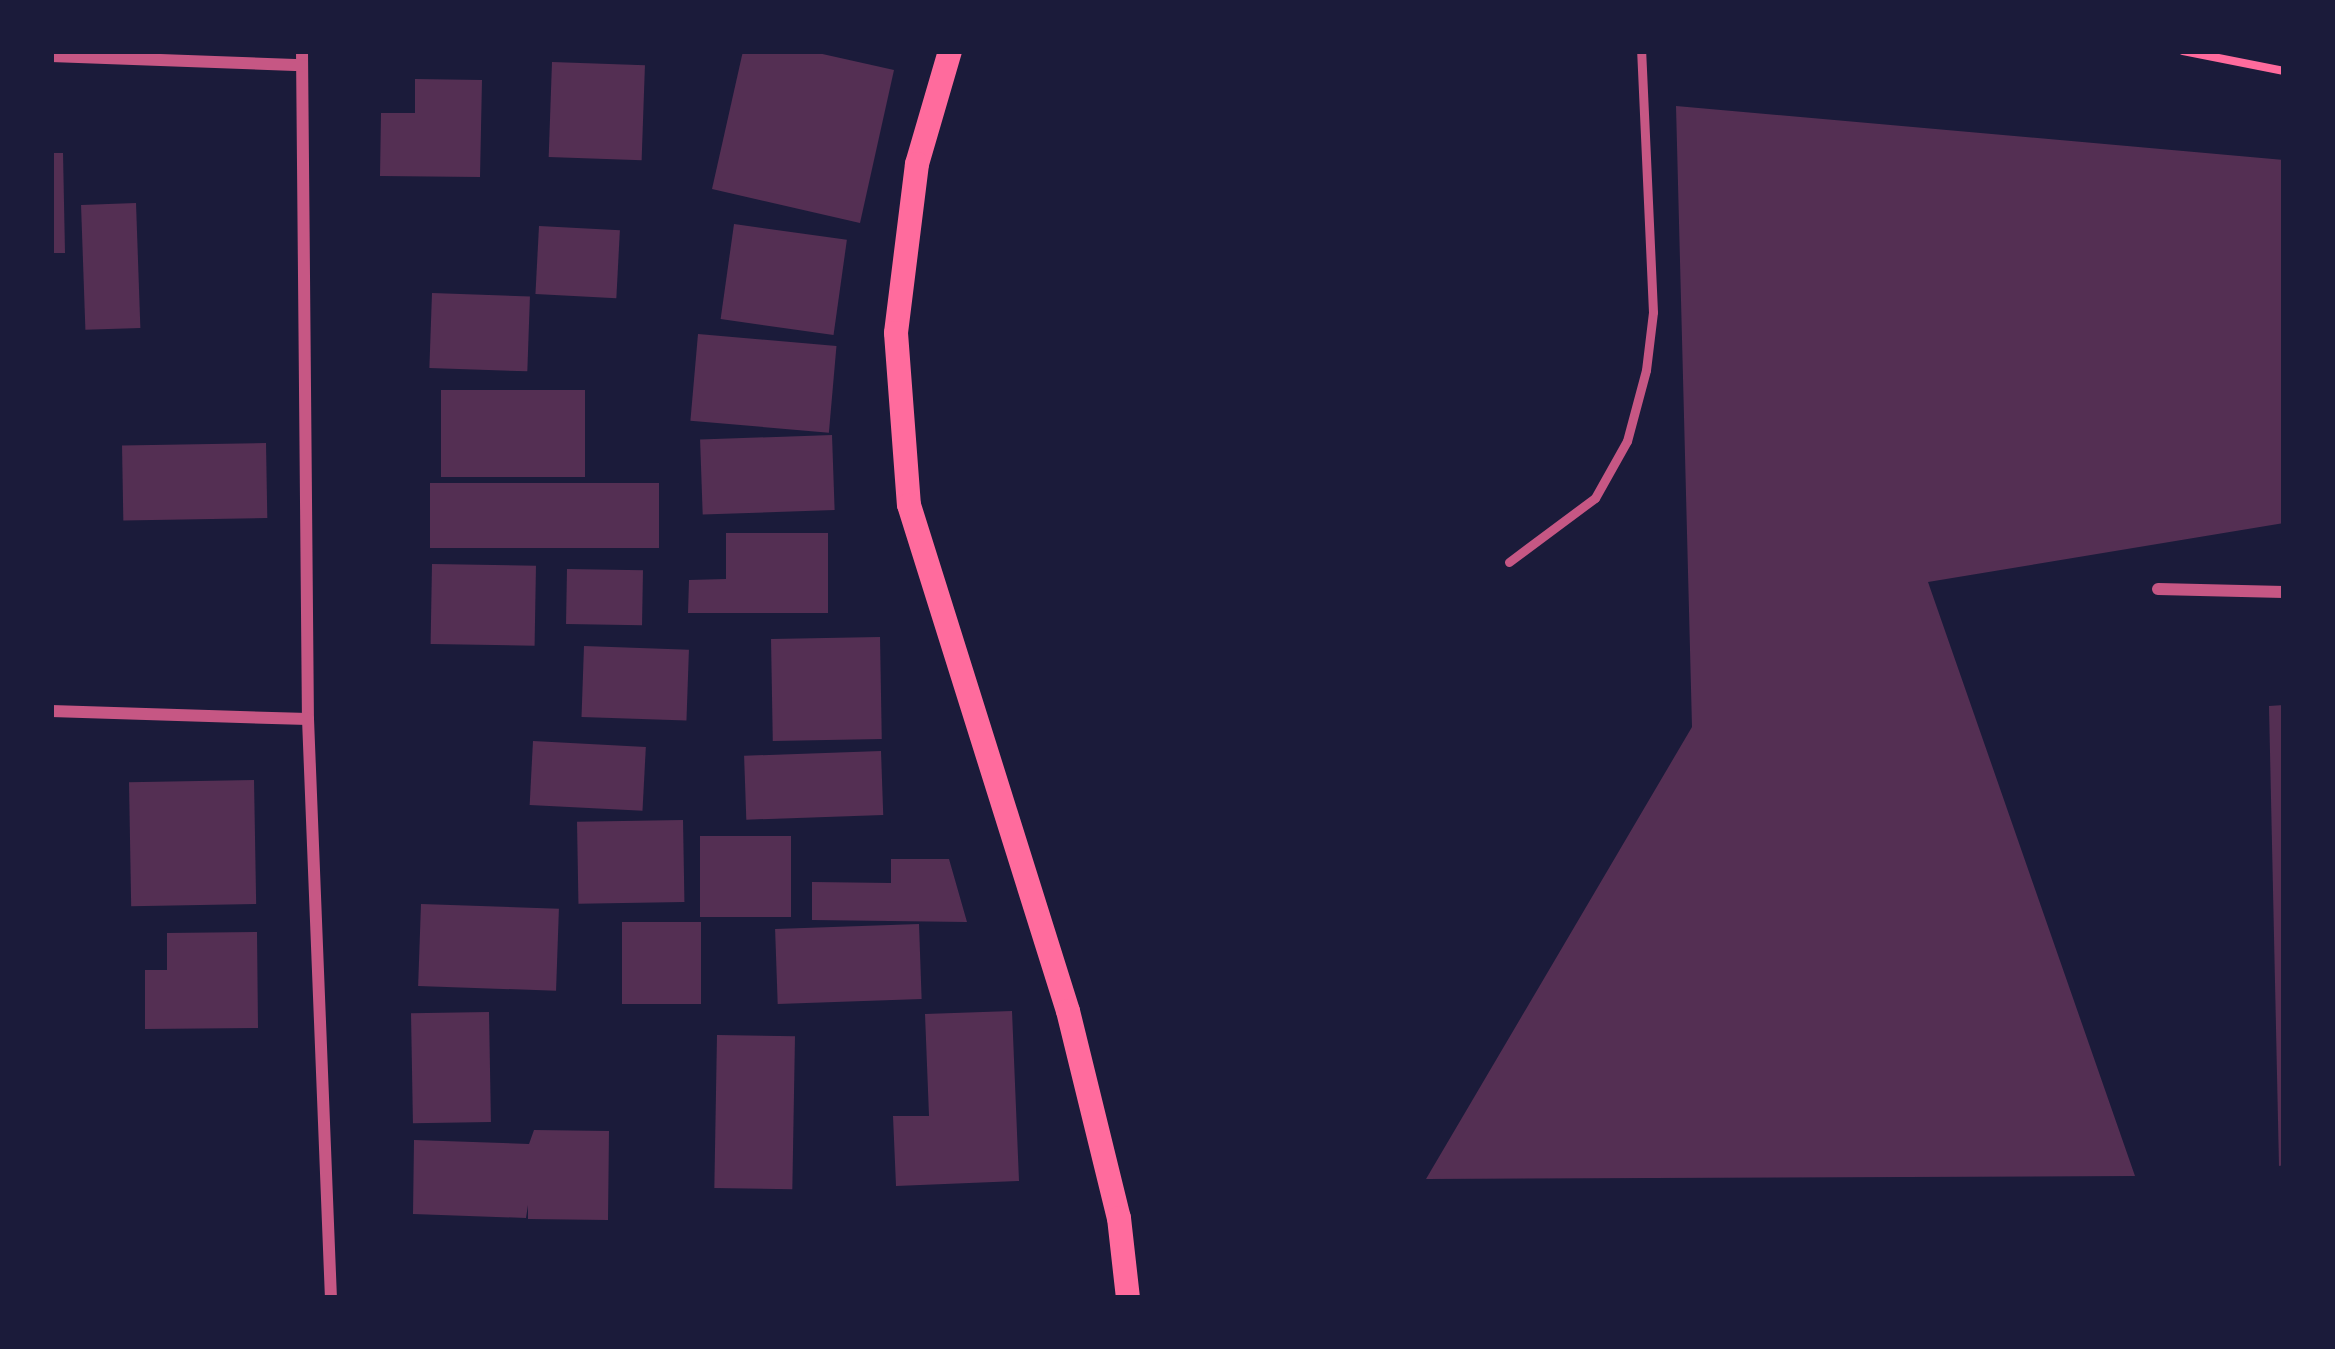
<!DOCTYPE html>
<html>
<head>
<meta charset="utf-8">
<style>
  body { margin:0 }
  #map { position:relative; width:2335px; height:1349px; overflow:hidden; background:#1b1b3a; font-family:Inter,sans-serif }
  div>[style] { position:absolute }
  .building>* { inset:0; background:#542f53; transform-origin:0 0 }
  .path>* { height:8px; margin:-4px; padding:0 4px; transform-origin:4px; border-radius:4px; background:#ff6b9d }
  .service>* { height:9px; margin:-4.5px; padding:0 4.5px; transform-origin:4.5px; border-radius:4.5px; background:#c65784 }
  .minor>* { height:12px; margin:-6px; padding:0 6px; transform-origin:6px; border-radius:6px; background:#c65784 }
  .secondary>* { height:24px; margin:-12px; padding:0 12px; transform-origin:12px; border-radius:12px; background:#ff6b9d }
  span { translate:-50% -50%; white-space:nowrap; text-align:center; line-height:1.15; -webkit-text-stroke:9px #1b1b3a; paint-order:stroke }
  .frame { position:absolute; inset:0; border:54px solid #1b1b3a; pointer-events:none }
</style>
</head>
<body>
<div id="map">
  <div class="building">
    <i style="clip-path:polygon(743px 51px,809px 51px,894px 70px,860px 223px,712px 189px)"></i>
    <i style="left:552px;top:62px;width:93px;height:95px;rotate:2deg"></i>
    <i style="clip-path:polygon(415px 79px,482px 80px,480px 177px,380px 176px,381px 113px,415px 113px)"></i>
    <i style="clip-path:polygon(1676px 106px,2284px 160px,2284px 523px,1928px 582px,2135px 1176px,1426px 1179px,1692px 727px)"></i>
    <i style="clip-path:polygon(51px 153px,63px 153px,65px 253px,51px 253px)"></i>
    <i style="left:136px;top:203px;width:125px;height:55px;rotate:88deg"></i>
    <i style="left:734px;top:224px;width:114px;height:96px;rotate:8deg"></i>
    <i style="left:539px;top:226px;width:81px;height:68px;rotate:3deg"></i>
    <i style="left:432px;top:293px;width:98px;height:75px;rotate:2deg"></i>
    <i style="left:698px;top:334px;width:139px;height:87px;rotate:5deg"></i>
    <i style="left:441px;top:390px;width:144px;height:87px"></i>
    <i style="left:832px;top:435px;width:75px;height:132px;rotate:88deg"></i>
    <i style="left:266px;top:443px;width:75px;height:144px;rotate:89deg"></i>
    <i style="left:430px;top:483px;width:229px;height:65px"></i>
    <i style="clip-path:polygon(726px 533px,828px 533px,828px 613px,688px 613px,689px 580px,726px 579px)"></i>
    <i style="left:432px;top:564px;width:104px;height:80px;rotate:1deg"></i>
    <i style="left:567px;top:569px;width:76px;height:55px;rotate:1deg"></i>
    <i style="left:880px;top:637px;width:102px;height:109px;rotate:89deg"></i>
    <i style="left:584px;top:646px;width:105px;height:71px;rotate:2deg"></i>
    <i style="clip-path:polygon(2284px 705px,2284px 1165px,2279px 1166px,2269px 706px)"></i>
    <i style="left:533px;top:741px;width:113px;height:64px;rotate:3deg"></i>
    <i style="left:881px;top:751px;width:64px;height:137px;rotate:88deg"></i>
    <i style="left:254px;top:780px;width:124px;height:125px;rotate:89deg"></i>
    <i style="left:683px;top:820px;width:82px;height:106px;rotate:89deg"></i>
    <i style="left:700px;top:836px;width:91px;height:81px"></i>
    <i style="clip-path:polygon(891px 859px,949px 859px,967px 922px,812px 920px,812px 882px,891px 883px)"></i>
    <i style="left:421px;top:904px;width:138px;height:82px;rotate:2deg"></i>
    <i style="left:622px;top:922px;width:79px;height:82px"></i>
    <i style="left:919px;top:924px;width:75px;height:144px;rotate:88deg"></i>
    <i style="clip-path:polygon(257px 932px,258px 1028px,145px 1029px,145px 970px,167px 970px,167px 933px)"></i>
    <i style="clip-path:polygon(1012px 1011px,1019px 1181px,896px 1186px,893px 1116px,929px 1116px,925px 1014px)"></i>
    <i style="left:489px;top:1012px;width:110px;height:78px;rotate:89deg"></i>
    <i style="left:717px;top:1035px;width:78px;height:153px;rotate:1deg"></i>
    <i style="clip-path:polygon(534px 1130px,609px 1131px,608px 1220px,528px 1219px,528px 1205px,526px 1218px,413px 1214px,414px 1140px,529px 1144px)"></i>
  </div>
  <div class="path">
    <i style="left:2183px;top:51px;width:103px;rotate:11.2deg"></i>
  </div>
  <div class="service">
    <i style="left:1509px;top:562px;width:107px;rotate:-36.7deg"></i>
    <i style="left:1595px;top:498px;width:65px;rotate:-60.7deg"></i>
    <i style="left:1627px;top:441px;width:73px;rotate:-75deg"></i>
    <i style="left:1646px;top:370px;width:58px;rotate:-83.1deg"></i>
    <i style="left:1653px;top:312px;width:261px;rotate:-92.6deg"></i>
  </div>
  <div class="minor">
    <i style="left:302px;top:51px;width:668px;rotate:89.49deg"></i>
    <i style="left:308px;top:719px;width:579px;rotate:87.73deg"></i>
    <i style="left:51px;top:56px;width:251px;rotate:2.1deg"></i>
    <i style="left:2158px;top:589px;width:126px;rotate:1.4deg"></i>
    <i style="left:51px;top:711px;width:257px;rotate:1.8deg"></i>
  </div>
  <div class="secondary">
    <i style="left:950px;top:51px;width:118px;rotate:106.3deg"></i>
    <i style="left:917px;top:164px;width:170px;rotate:97.1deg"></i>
    <i style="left:896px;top:333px;width:172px;rotate:85.7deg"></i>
    <i style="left:909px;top:505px;width:530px;rotate:72.56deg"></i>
    <i style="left:1068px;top:1011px;width:213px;rotate:76.2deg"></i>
    <i style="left:1119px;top:1218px;width:81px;rotate:83.6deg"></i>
  </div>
  <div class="frame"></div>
</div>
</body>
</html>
